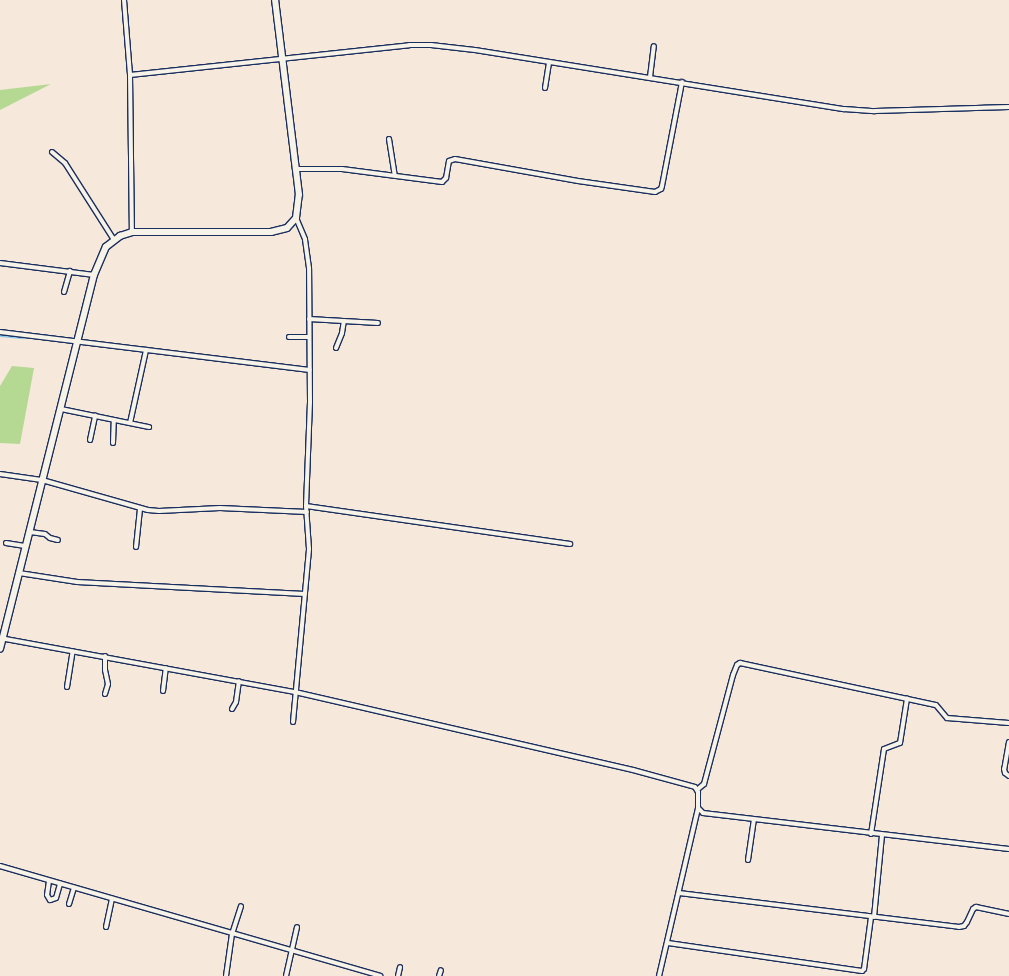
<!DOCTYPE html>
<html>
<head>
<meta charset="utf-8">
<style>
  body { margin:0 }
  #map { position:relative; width:1009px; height:976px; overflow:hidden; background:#f6e8db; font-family:Caveat,sans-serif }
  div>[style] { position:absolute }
  .green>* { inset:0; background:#b5d993 }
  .stream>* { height:1.5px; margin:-0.75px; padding:0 0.75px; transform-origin:0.75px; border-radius:0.75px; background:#8ec8ed }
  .roads { filter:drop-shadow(1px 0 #1b2f5e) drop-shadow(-1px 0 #1b2f5e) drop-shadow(0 1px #1b2f5e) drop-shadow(0 -1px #1b2f5e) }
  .street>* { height:4px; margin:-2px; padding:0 2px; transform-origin:2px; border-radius:2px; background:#f7f3e8 }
  .secondary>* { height:5.5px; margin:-2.75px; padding:0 2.75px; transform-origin:2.75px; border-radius:2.75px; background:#f7f3e8 }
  span { translate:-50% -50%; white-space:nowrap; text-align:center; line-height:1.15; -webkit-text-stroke:3.5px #f7f3e8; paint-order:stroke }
</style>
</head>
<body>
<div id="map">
  <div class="green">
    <i style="clip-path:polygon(51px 84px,0 110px,0 90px)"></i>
    <i style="clip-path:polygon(12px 366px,34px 368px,20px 444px,0 443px,0 386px)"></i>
  </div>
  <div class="stream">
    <i style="left:0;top:336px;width:24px;rotate:5deg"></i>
  </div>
  <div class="roads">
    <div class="street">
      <i style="left:124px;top:0;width:75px;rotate:85.4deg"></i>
      <i style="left:130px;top:75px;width:157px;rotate:89.3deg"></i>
      <i style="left:130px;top:75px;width:281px;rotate:-6.1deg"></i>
      <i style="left:409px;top:45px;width:22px"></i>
      <i style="left:431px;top:45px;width:44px;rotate:6.5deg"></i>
      <i style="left:475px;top:50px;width:374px;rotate:9.1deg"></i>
      <i style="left:844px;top:109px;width:31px;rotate:4deg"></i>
      <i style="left:875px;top:111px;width:134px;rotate:-1.7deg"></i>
      <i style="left:650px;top:77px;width:31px;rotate:-83deg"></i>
      <i style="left:545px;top:88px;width:26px;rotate:-81deg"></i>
      <i style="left:389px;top:139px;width:37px;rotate:81deg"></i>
      <i style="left:52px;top:152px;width:17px;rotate:40deg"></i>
      <i style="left:65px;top:163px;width:91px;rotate:57.5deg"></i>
      <i style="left:296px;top:169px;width:46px"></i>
      <i style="left:342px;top:169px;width:101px;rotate:7.4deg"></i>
      <i style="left:442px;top:182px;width:6px;rotate:-45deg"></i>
      <i style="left:446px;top:178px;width:17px;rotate:-80deg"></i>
      <i style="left:449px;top:161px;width:6px;rotate:-18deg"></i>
      <i style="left:455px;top:159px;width:125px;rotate:10.1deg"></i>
      <i style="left:578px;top:181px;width:78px;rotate:8.1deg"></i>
      <i style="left:655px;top:192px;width:7px;rotate:-27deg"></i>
      <i style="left:661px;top:189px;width:3px;rotate:-72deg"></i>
      <i style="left:662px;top:186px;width:106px;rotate:-79.1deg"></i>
      <i style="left:0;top:263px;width:95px;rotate:7.3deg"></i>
      <i style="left:64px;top:292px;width:22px;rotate:-74deg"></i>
      <i style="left:309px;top:319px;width:69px;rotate:3.3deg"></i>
      <i style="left:0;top:332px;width:312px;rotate:7deg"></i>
      <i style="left:289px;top:337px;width:20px"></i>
      <i style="left:336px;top:348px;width:16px;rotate:-68deg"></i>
      <i style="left:342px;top:333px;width:12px;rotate:-81deg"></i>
      <i style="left:61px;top:409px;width:90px;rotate:11.6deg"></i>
      <i style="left:130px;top:423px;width:75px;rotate:-77.6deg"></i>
      <i style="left:90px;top:440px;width:25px;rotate:-78deg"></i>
      <i style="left:113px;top:443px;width:23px;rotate:-88deg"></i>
      <i style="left:0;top:474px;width:42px;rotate:8.1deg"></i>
      <i style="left:42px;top:480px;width:110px;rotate:15.8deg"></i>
      <i style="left:148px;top:510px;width:11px;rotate:5deg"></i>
      <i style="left:159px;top:511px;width:61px;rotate:-2.8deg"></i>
      <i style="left:220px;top:508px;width:87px;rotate:2.6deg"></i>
      <i style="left:306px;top:506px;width:267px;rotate:8.2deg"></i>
      <i style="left:30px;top:532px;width:15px;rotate:8deg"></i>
      <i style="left:45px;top:534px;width:6px;rotate:39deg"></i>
      <i style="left:50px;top:538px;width:8px;rotate:14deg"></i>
      <i style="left:6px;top:543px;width:19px;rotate:9deg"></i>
      <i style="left:136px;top:547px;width:39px;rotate:-84deg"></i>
      <i style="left:19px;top:573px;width:59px;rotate:8.8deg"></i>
      <i style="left:77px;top:582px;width:228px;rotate:3deg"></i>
      <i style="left:0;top:638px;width:300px;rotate:10.4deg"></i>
      <i style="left:295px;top:692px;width:347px;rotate:13deg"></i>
      <i style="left:633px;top:770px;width:64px;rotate:15.3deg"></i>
      <i style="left:695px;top:787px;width:6px;rotate:59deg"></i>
      <i style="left:698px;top:792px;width:16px;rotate:90deg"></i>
      <i style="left:698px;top:808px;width:7px;rotate:45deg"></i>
      <i style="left:703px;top:813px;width:308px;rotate:6.7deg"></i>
      <i style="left:67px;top:687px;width:36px;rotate:-81deg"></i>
      <i style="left:163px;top:691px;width:23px;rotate:-83deg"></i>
      <i style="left:105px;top:694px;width:10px;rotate:-73deg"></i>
      <i style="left:108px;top:684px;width:14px;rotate:-102deg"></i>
      <i style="left:105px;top:670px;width:14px;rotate:-90deg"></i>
      <i style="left:232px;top:709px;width:8px;rotate:-60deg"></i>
      <i style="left:236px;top:702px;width:21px;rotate:-82deg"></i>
      <i style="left:293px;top:722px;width:174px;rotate:-84.7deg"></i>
      <i style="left:309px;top:549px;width:43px;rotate:-94deg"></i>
      <i style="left:306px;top:506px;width:104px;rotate:-87.8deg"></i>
      <i style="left:310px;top:402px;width:134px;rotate:-90.4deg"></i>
      <i style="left:309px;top:268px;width:29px;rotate:-98deg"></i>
      <i style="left:305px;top:239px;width:23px;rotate:-113deg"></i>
      <i style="left:1009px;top:742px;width:27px;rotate:100deg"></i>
      <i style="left:1004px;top:769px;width:4px;rotate:76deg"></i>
      <i style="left:1005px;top:773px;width:5px;rotate:37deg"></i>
      <i style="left:698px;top:789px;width:8px;rotate:-40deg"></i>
      <i style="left:704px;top:784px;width:113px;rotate:-75.1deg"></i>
      <i style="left:733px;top:675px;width:11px;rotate:-68deg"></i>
      <i style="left:737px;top:665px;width:4px;rotate:-34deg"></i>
      <i style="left:740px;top:663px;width:200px;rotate:12.1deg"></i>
      <i style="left:936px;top:705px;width:17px;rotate:50deg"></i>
      <i style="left:947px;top:718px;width:62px;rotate:4.6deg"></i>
      <i style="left:871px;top:834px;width:86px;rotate:-81.3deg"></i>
      <i style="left:884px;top:749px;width:17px;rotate:-21deg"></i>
      <i style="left:900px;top:743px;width:45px;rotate:-81deg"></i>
      <i style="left:748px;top:860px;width:41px;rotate:-81.7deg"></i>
      <i style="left:0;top:866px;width:396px;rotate:16.1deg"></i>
      <i style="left:49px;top:881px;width:14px;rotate:98deg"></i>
      <i style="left:47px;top:895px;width:6px;rotate:59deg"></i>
      <i style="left:50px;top:900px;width:6px;rotate:-18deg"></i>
      <i style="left:56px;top:898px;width:15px;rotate:-74deg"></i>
      <i style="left:679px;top:893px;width:282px;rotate:6.9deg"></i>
      <i style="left:959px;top:927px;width:5px;rotate:-11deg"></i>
      <i style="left:964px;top:926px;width:5px;rotate:-53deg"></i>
      <i style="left:967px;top:922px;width:14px;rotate:-65deg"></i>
      <i style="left:973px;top:909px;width:4px;rotate:-34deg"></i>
      <i style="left:976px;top:907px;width:34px;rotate:12deg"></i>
      <i style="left:69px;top:904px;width:17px;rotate:-73deg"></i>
      <i style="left:874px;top:917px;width:82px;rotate:-84.4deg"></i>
      <i style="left:106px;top:927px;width:29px;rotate:-78deg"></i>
      <i style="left:668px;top:943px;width:196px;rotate:8.2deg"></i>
      <i style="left:862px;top:971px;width:3px;rotate:-45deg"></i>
      <i style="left:864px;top:969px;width:52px;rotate:-82.3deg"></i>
      <i style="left:226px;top:976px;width:42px;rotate:-81.9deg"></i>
      <i style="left:232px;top:934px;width:29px;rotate:-72deg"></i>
      <i style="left:286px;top:976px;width:50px;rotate:-77.3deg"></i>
      <i style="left:398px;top:976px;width:9px;rotate:-77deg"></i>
      <i style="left:439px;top:976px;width:6px;rotate:-72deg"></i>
      <i style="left:659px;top:976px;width:172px;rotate:-76.9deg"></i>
    </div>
    <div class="secondary">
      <i style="left:0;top:649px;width:386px;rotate:-75.9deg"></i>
      <i style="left:94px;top:275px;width:30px;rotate:-67deg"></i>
      <i style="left:106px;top:247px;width:18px;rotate:-38deg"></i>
      <i style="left:120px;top:236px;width:13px;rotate:-18deg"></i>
      <i style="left:132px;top:232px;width:139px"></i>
      <i style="left:271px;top:232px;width:16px;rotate:-14deg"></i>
      <i style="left:287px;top:228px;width:13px;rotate:-48deg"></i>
      <i style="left:296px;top:218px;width:23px;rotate:-83deg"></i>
      <i style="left:299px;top:195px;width:196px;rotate:-97deg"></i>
    </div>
  </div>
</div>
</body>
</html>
